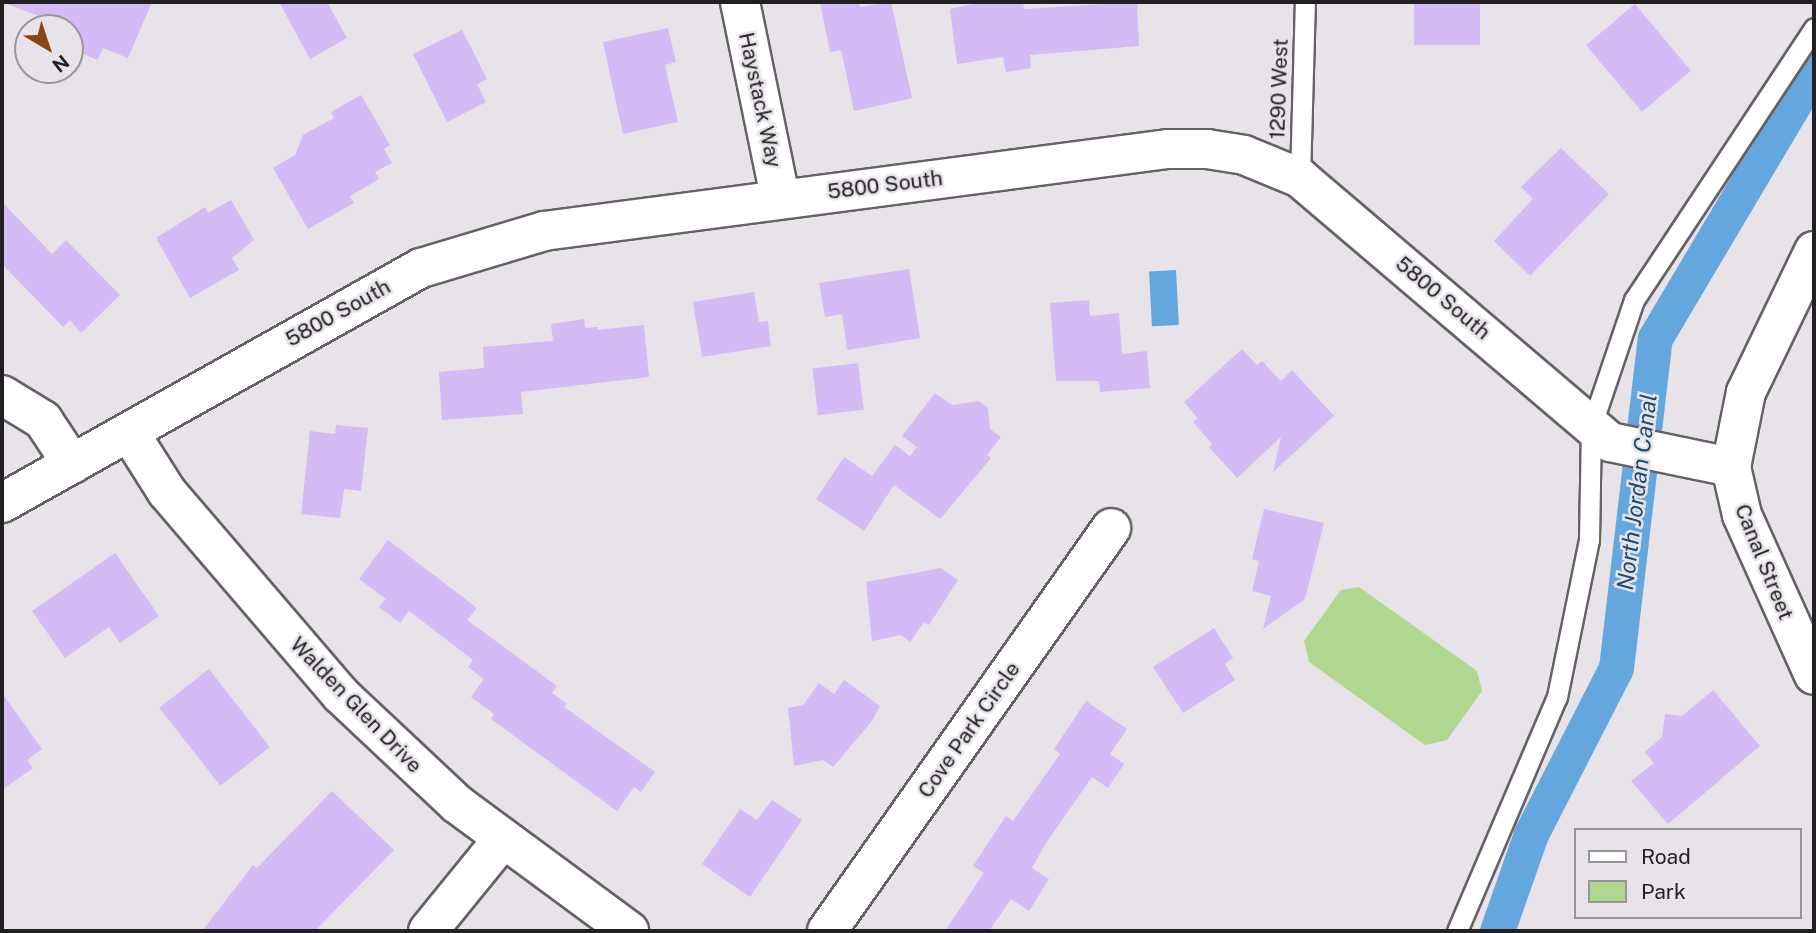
<!DOCTYPE html>
<html>
<head>
<meta charset="utf-8">
<style>
  body { margin:0 }
  #map { position:relative; width:1816px; height:933px; overflow:hidden; background:#e7e3e9; font-family:"Public Sans",sans-serif }
  div>[style] { position:absolute }
  .green>* { inset:0; background:#afd78f }
  .water>* { inset:0; background:#64a7de; transform-origin:0 0 }
  .canal>* { height:35px; margin:-17.5px; padding:0 17.5px; transform-origin:17.5px; border-radius:17.5px; background:#64a7de }
  .building>* { inset:0; background:#d3bbf5; transform-origin:0 0 }
  .roads { filter:drop-shadow(2px 0 #656167) drop-shadow(-2px 0 #656167) drop-shadow(0 2px #656167) drop-shadow(0 -2px #656167) }
  .service>* { height:19px; margin:-9.5px; padding:0 9.5px; transform-origin:9.5px; border-radius:9.5px; background:#fff }
  .minor>* { height:38px; margin:-19px; padding:0 19px; transform-origin:19px; border-radius:19px; background:#fff }
  .tertiary>* { height:38px; margin:-19px; padding:0 19px; transform-origin:19px; border-radius:19px; background:#fff }
  span { translate:-50% -50%; white-space:nowrap; text-align:center; line-height:1.15; -webkit-text-stroke:5px #e7e3e9; paint-order:stroke }
  .street-label { font-size:21px; color:#222023 }
  .water-label { font-size:23px; color:#194b70; font-style:italic }
  .frame { position:absolute; inset:0; border:4px solid #222023; pointer-events:none }
  .legend { position:absolute; left:1574px; top:828px; width:228px; height:91px; box-sizing:border-box; background:#e7e3e9; border:2px solid #98959a; margin:0; padding:9px 12px; list-style:none; font-size:21px; color:#222023 }
  .legend li { display:flex; align-items:center; gap:14px; height:35px }
  .legend b { width:35px; border:2px solid #98959a }
  .north { position:absolute; left:14px; top:14px; width:70px; height:70px; box-sizing:border-box; background:#e7e3e9; border:2px solid #98959a; border-radius:50%; rotate:141deg; font-size:19px; font-weight:700; line-height:28px; text-align:center; color:#222023 }
  .north::after { content:''; display:block; margin:auto; width:24px; height:32px; background:#884614; clip-path:polygon(50% 0,100% 100%,50% 72%,0 100%) }
</style>
</head>
<body>
<div id="map">
  <div class="green">
    <i style="clip-path:polygon(1359px 587px,1477px 671px,1482px 691px,1447px 740px,1425px 745px,1309px 662px,1304px 641px,1341px 590px)"></i>
  </div>
  <div class="water">
    <i style="left:1176px;top:270px;width:55px;height:27px;rotate:87deg"></i>
  </div>
  <div class="canal">
    <i style="left:1497px;top:931px;width:103px;rotate:-70.7deg"></i>
    <i style="left:1531px;top:834px;width:186px;rotate:-62.9deg"></i>
    <i style="left:1616px;top:668px;width:332px;rotate:-83.3deg"></i>
    <i style="left:1655px;top:338px;width:312px;rotate:-59.3deg"></i>
  </div>
  <div class="building">
    <i style="clip-path:polygon(2px 2px,152px 2px,128px 58px,103px 48px,98px 60px,70px 49px,70px 28px)"></i>
    <i style="clip-path:polygon(279px 2px,327px 2px,347px 38px,310px 59px)"></i>
    <i style="clip-path:polygon(820px 2px,858px 2px,860px 7px,891px 2px,912px 98px,854px 111px,841px 50px,830px 52px)"></i>
    <i style="clip-path:polygon(983px 2px,1023px 2px,1024px 9px,1137px 2px,1139px 46px,1030px 55px,1031px 68px,1006px 72px,1003px 57px,957px 64px,950px 9px)"></i>
    <i style="left:1414px;top:2px;width:66px;height:43px"></i>
    <i style="left:1635px;top:4px;width:87px;height:64px;rotate:50deg"></i>
    <i style="clip-path:polygon(668px 28px,676px 62px,665px 65px,678px 122px,623px 134px,603px 42px)"></i>
    <i style="clip-path:polygon(462px 30px,487px 79px,477px 84px,486px 102px,447px 122px,413px 54px)"></i>
    <i style="clip-path:polygon(361px 95px,390px 145px,384px 149px,392px 163px,375px 172px,379px 179px,350px 196px,354px 203px,308px 229px,273px 168px,295px 155px,303px 135px,334px 118px,331px 112px)"></i>
    <i style="clip-path:polygon(1561px 148px,1609px 194px,1530px 276px,1494px 241px,1533px 199px,1521px 187px)"></i>
    <i style="clip-path:polygon(231px 200px,254px 240px,232px 258px,239px 270px,190px 298px,156px 238px,205px 207px,208px 213px)"></i>
    <i style="clip-path:polygon(2px 202px,52px 254px,66px 240px,120px 295px,81px 333px,70px 320px,63px 327px,2px 264px)"></i>
    <i style="clip-path:polygon(909px 269px,920px 338px,847px 350px,842px 314px,825px 317px,819px 283px)"></i>
    <i style="clip-path:polygon(754px 292px,759px 322px,768px 321px,771px 346px,702px 357px,693px 302px)"></i>
    <i style="clip-path:polygon(1089px 300px,1090px 316px,1119px 313px,1122px 354px,1147px 351px,1150px 388px,1100px 392px,1099px 381px,1056px 381px,1050px 303px)"></i>
    <i style="clip-path:polygon(584px 319px,585px 328px,598px 327px,597px 330px,644px 325px,649px 377px,521px 392px,523px 414px,442px 420px,439px 372px,484px 368px,483px 347px,553px 341px,551px 324px)"></i>
    <i style="clip-path:polygon(1242px 349px,1257px 365px,1262px 361px,1281px 381px,1292px 370px,1334px 416px,1273px 472px,1281px 437px,1237px 478px,1209px 447px,1212px 444px,1193px 422px,1198px 418px,1184px 402px)"></i>
    <i style="left:858px;top:363px;width:47px;height:46px;rotate:83deg"></i>
    <i style="clip-path:polygon(935px 393px,952px 405px,979px 401px,988px 408px,990px 429px,1001px 437px,987px 455px,991px 458px,940px 519px,894px 485px,864px 531px,816px 499px,844px 457px,872px 476px,895px 445px,910px 456px,917px 447px,902px 436px)"></i>
    <i style="clip-path:polygon(336px 425px,368px 428px,361px 491px,344px 489px,340px 518px,301px 514px,310px 431px,335px 434px)"></i>
    <i style="clip-path:polygon(1264px 509px,1324px 523px,1305px 599px,1263px 629px,1271px 596px,1252px 591px,1259px 561px,1252px 559px)"></i>
    <i style="clip-path:polygon(388px 540px,477px 608px,467px 620px,557px 686px,552px 693px,566px 703px,564px 707px,655px 772px,641px 792px,634px 787px,617px 811px,491px 719px,494px 714px,471px 697px,484px 679px,468px 667px,473px 660px,409px 611px,400px 623px,379px 607px,386px 599px,359px 579px)"></i>
    <i style="clip-path:polygon(115px 553px,159px 616px,120px 643px,109px 627px,65px 658px,32px 611px)"></i>
    <i style="clip-path:polygon(941px 568px,958px 580px,929px 625px,924px 622px,910px 642px,901px 635px,872px 641px,866px 582px)"></i>
    <i style="clip-path:polygon(1214px 628px,1233px 658px,1225px 664px,1235px 680px,1183px 713px,1153px 667px)"></i>
    <i style="left:209px;top:669px;width:99px;height:63px;rotate:52deg"></i>
    <i style="clip-path:polygon(844px 680px,880px 706px,872px 721px,833px 767px,823px 760px,794px 766px,788px 708px,803px 705px,819px 683px,834px 694px)"></i>
    <i style="clip-path:polygon(1713px 690px,1760px 746px,1668px 824px,1631px 781px,1654px 763px,1645px 752px,1662px 737px,1665px 714px,1682px 716px)"></i>
    <i style="clip-path:polygon(2px 693px,42px 749px,27px 760px,33px 768px,2px 790px)"></i>
    <i style="clip-path:polygon(1086px 701px,1127px 729px,1110px 754px,1124px 764px,1108px 788px,1092px 777px,1046px 843px,1032px 868px,1049px 879px,1029px 911px,1011px 899px,989px 931px,945px 931px,984px 873px,973px 866px,1006px 816px,1013px 821px,1060px 754px,1054px 749px)"></i>
    <i style="clip-path:polygon(332px 791px,394px 850px,315px 931px,202px 931px,253px 865px,257px 868px)"></i>
    <i style="clip-path:polygon(772px 800px,802px 820px,750px 897px,702px 864px,740px 809px,757px 820px)"></i>
  </div>
  <div class="roads">
    <div class="service">
      <i style="left:1300px;top:178px;width:176px;rotate:-88.4deg"></i>
      <i style="left:1457px;top:931px;width:254px;rotate:-66.9deg"></i>
      <i style="left:1557px;top:697px;width:160px;rotate:-78.5deg"></i>
      <i style="left:1589px;top:540px;width:113px;rotate:-89deg"></i>
      <i style="left:1591px;top:427px;width:134px;rotate:-71.3deg"></i>
      <i style="left:1634px;top:300px;width:326px;rotate:-56.5deg"></i>
    </div>
    <div class="minor">
      <i style="left:740px;top:2px;width:199px;rotate:78.4deg"></i>
      <i style="left:2px;top:395px;width:48px;rotate:31.4deg"></i>
      <i style="left:43px;top:420px;width:53px;rotate:56.6deg"></i>
      <i style="left:129px;top:432px;width:71px;rotate:57.7deg"></i>
      <i style="left:167px;top:492px;width:267px;rotate:49.4deg"></i>
      <i style="left:341px;top:695px;width:159px;rotate:43.2deg"></i>
      <i style="left:457px;top:804px;width:214px;rotate:36.4deg"></i>
      <i style="left:428px;top:931px;width:117px;rotate:-50.9deg"></i>
      <i style="left:827px;top:931px;width:493px;rotate:-54.8deg"></i>
    </div>
    <div class="tertiary">
      <i style="left:1814px;top:251px;width:157px;rotate:115.7deg"></i>
      <i style="left:1746px;top:392px;width:76px;rotate:101.3deg"></i>
      <i style="left:1731px;top:467px;width:49px;rotate:77.1deg"></i>
      <i style="left:1742px;top:515px;width:175px;rotate:65.8deg"></i>
      <i style="left:2px;top:503px;width:480px;rotate:-29.3deg"></i>
      <i style="left:421px;top:268px;width:128px;rotate:-16.7deg"></i>
      <i style="left:544px;top:231px;width:629px;rotate:-7.49deg"></i>
      <i style="left:1168px;top:149px;width:39px"></i>
      <i style="left:1207px;top:149px;width:37px;rotate:9deg"></i>
      <i style="left:1244px;top:155px;width:61px;rotate:22.3deg"></i>
      <i style="left:1300px;top:178px;width:407px;rotate:40.4deg"></i>
      <i style="left:1610px;top:442px;width:124px;rotate:11.7deg"></i>
    </div>
  </div>
  <div class="street-label">
    <span style="left:1279px;top:89px;rotate:-88deg">1290 West</span>
    <span style="left:760px;top:100px;rotate:78deg">Haystack Way</span>
    <span style="left:885px;top:185px;rotate:-7deg">5800 South</span>
    <span style="left:1443px;top:298px;rotate:40deg">5800 South</span>
    <span style="left:338px;top:313px;rotate:-29deg">5800 South</span>
    <span style="left:1764px;top:562px;rotate:68deg">Canal Street</span>
    <span style="left:356px;top:705px;rotate:46deg">Walden Glen Drive</span>
    <span style="left:969px;top:730px;rotate:-55deg">Cove Park Circle</span>
  </div>
  <div class="water-label">
    <span style="left:1637px;top:492px;rotate:-83deg">North Jordan Canal</span>
  </div>
  <div class="frame"></div>
  <ul class="legend">
  <li><b style="height:9px;background:#fff"></b>Road</li>
  <li><b style="height:19px;background:#afd78f"></b>Park</li>
  </ul>
  <div class="north">N</div>
</div>
</body>
</html>
